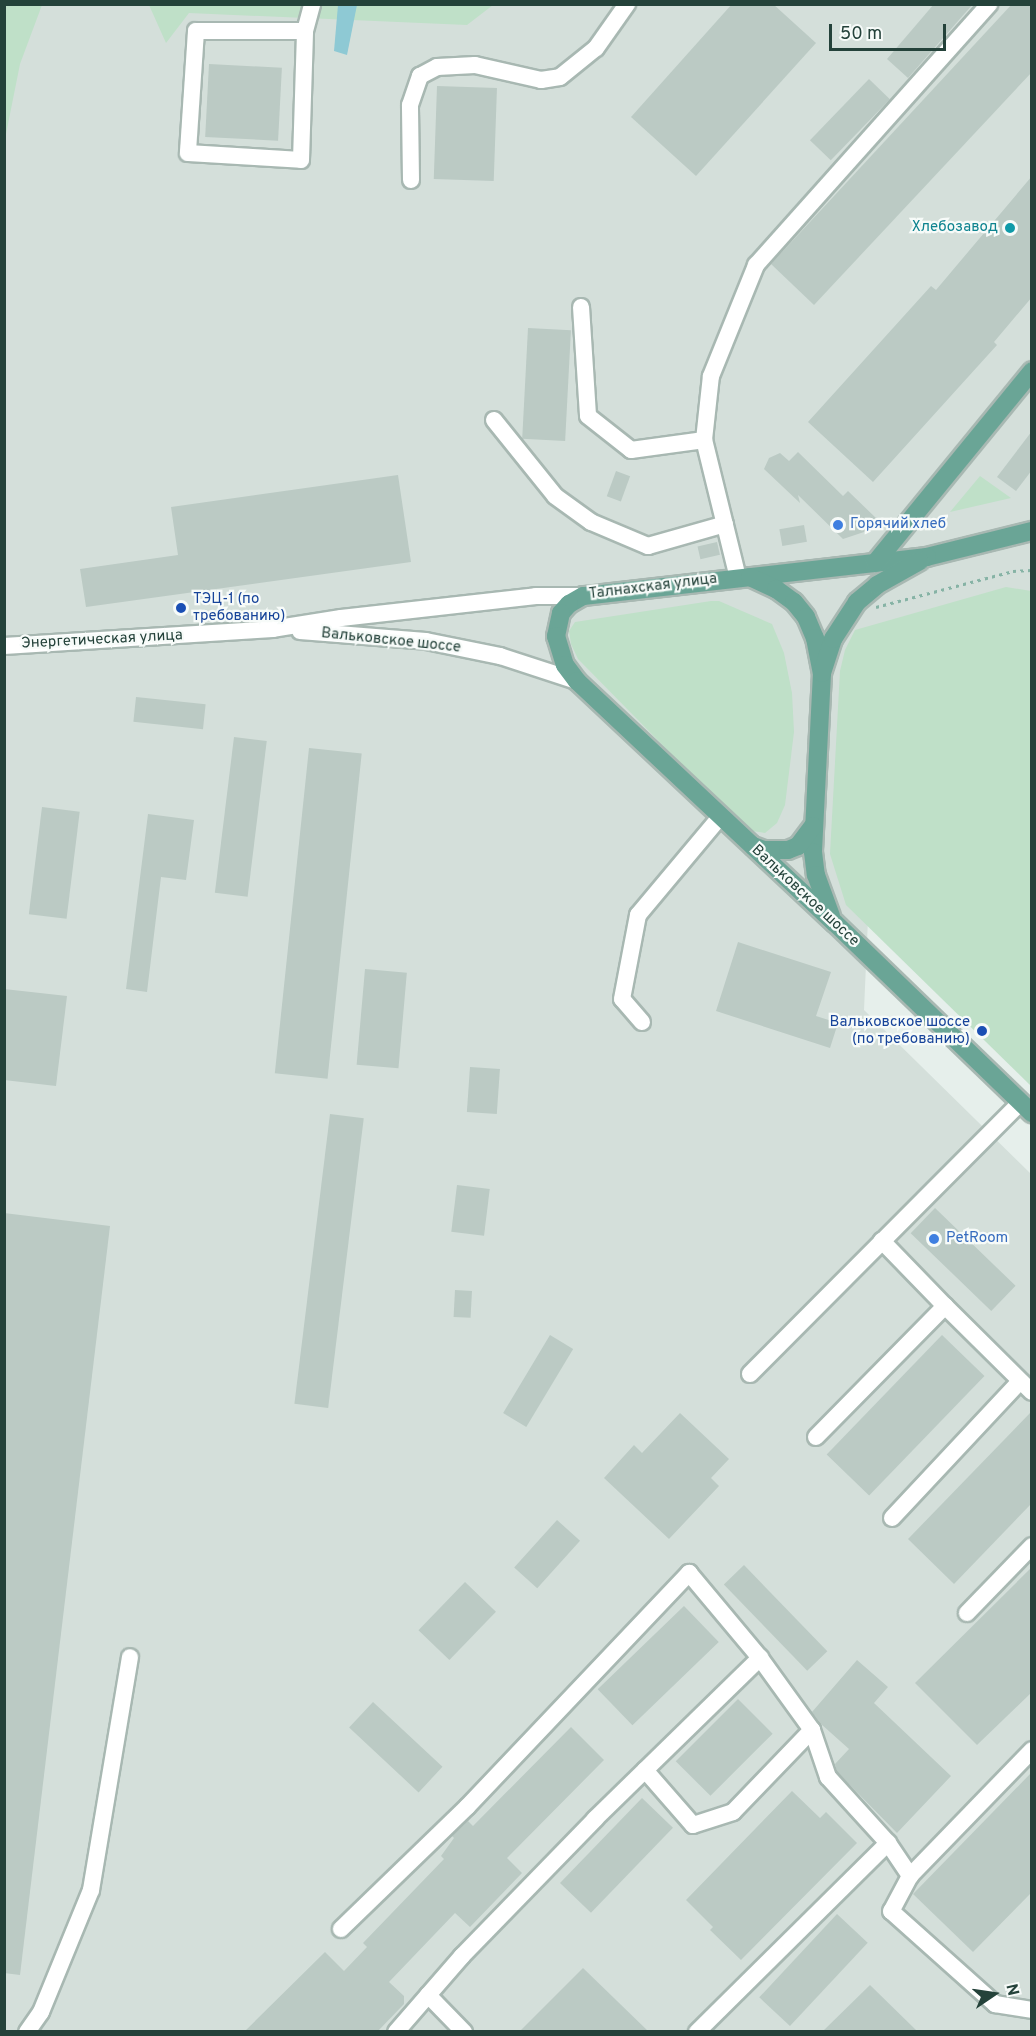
<!DOCTYPE html>
<html>
<head>
<meta charset="utf-8">
<style>
  body { margin:0 }
  #map { position:relative; width:1036px; height:2036px; overflow:hidden; background:#e6efeb; font-family:Overpass,sans-serif }
  div>[style] { position:absolute }
  .built>* { inset:0; background:#d4dfda }
  .green>* { inset:0; background:#bfe0c8 }
  .water>* { inset:0; background:#8ec9d4 }
  .building>* { inset:0; background:#bbcac4; transform-origin:0 0 }
  .path>* { height:3px; margin-top:-1.5px; transform-origin:0; background:repeating-linear-gradient(90deg,#86b3a5 0 3px,transparent 0 7.5px) }
  .roads { filter:drop-shadow(2px 0 #a8b8b2) drop-shadow(-2px 0 #a8b8b2) drop-shadow(0 2px #a8b8b2) drop-shadow(0 -2px #a8b8b2) }
  .minor>* { height:16px; margin:-8px; padding:0 8px; transform-origin:8px; border-radius:8px; background:#fff }
  .major>* { height:18px; margin:-9px; padding:0 9px; transform-origin:9px; border-radius:9px; background:#6aa596 }
  .dots>* { width:16px; height:16px; translate:-50% -50%; box-sizing:border-box; border:3px solid #f7fbf9; border-radius:50% }
  span { translate:-50% -50%; white-space:nowrap; text-align:center; line-height:1.15; -webkit-text-stroke:4.5px #f7fbf9; paint-order:stroke }
  .culture-label { font-size:15px; color:#0d838f }
  .right { translate:-100% -50%; text-align:right }
  .shop-label { font-size:15px; color:#366cbe }
  .left { translate:0 -50%; text-align:left }
  .street-label { font-size:15px; color:#24423a }
  .transit-label { font-size:15px; color:#164399 }
  .frame { position:absolute; inset:0; border:6px solid #24423a; pointer-events:none }
  .north { position:absolute; left:964px; top:1964px; width:60px; height:60px; -webkit-text-stroke:4px #f7fbf9; paint-order:stroke; rotate:77deg; font-size:16px; font-weight:700; line-height:24px; text-align:center; color:#24423a }
  .north::after { content:''; display:block; margin:auto; width:21px; height:27px; background:#24423a; clip-path:polygon(50% 0,100% 100%,50% 72%,0 100%) }
  .scale { position:absolute; left:829px; top:24px; width:117px; height:27px; box-sizing:border-box; border:3px solid #24423a; border-top:0; padding-left:8px; font-size:18px; line-height:21px; white-space:nowrap; color:#24423a; -webkit-text-stroke:4px #f7fbf9; paint-order:stroke }
</style>
</head>
<body>
<div id="map">
  <div class="built">
    <i style="clip-path:polygon(23px 4px,1031px 5px,1031px 614px,879px 669px,864px 1010px,1031px 1174px,1031px 2031px,5px 2032px,4px 27px)"></i>
  </div>
  <div class="green">
    <i style="clip-path:polygon(5px 4px,42px 5px,20px 64px,5px 139px)"></i>
    <i style="clip-path:polygon(149px 5px,493px 5px,467px 25px,189px 13px,166px 43px)"></i>
    <i style="clip-path:polygon(980px 476px,1011px 498px,950px 512px)"></i>
    <i style="clip-path:polygon(1006px 587px,1031px 591px,1031px 1086px,846px 905px,830px 854px,840px 671px,845px 650px,855px 630px)"></i>
    <i style="clip-path:polygon(711px 601px,719px 601px,772px 624px,784px 653px,792px 693px,794px 732px,785px 805px,777px 823px,765px 833px,746px 830px,578px 659px,571px 644px,569px 631px,575px 622px)"></i>
  </div>
  <div class="water">
    <i style="clip-path:polygon(338px 5px,357px 5px,347px 55px,334px 51px)"></i>
  </div>
  <div class="building">
    <i style="clip-path:polygon(732px 4px,773px 4px,816px 43px,696px 176px,631px 117px)"></i>
    <i style="clip-path:polygon(934px 4px,973px 4px,908px 78px,887px 59px)"></i>
    <i style="clip-path:polygon(1012px 4px,1032px 4px,1032px 72px,814px 305px,771px 264px)"></i>
    <i style="left:209px;top:64px;width:73px;height:73px;rotate:3deg"></i>
    <i style="left:869px;top:79px;width:29px;height:85px;rotate:44deg"></i>
    <i style="left:437px;top:86px;width:60px;height:93px;rotate:2deg"></i>
    <i style="clip-path:polygon(1032px 176px,1032px 297px,994px 342px,997px 345px,873px 482px,808px 422px,931px 286px,936px 290px)"></i>
    <i style="left:528px;top:328px;width:43px;height:111px;rotate:3deg"></i>
    <i style="clip-path:polygon(1032px 431px,1032px 470px,1016px 491px,997px 477px)"></i>
    <i style="clip-path:polygon(798px 452px,843px 496px,848px 491px,877px 519px,864px 532px,843px 539px,798px 495px,800px 503px,764px 469px,769px 458px,780px 453px,789px 461px)"></i>
    <i style="left:616px;top:471px;width:15px;height:27px;rotate:20deg"></i>
    <i style="clip-path:polygon(398px 475px,411px 562px,86px 607px,80px 569px,178px 555px,171px 507px)"></i>
    <i style="left:804px;top:525px;width:17px;height:25px;rotate:80deg"></i>
    <i style="left:717px;top:542px;width:13px;height:20px;rotate:77deg"></i>
    <i style="left:136px;top:697px;width:70px;height:25px;rotate:6deg"></i>
    <i style="left:234px;top:737px;width:33px;height:157px;rotate:7deg"></i>
    <i style="left:309px;top:748px;width:53px;height:327px;rotate:6deg"></i>
    <i style="left:42px;top:807px;width:38px;height:108px;rotate:7deg"></i>
    <i style="clip-path:polygon(148px 814px,194px 820px,186px 880px,161px 877px,147px 992px,126px 989px)"></i>
    <i style="clip-path:polygon(738px 942px,831px 972px,816px 1016px,838px 1023px,830px 1048px,716px 1011px)"></i>
    <i style="left:365px;top:969px;width:42px;height:96px;rotate:5deg"></i>
    <i style="clip-path:polygon(4px 989px,67px 996px,56px 1086px,4px 1080px)"></i>
    <i style="left:470px;top:1067px;width:30px;height:45px;rotate:4deg"></i>
    <i style="left:330px;top:1114px;width:34px;height:292px;rotate:7deg"></i>
    <i style="left:457px;top:1185px;width:33px;height:47px;rotate:7deg"></i>
    <i style="left:935px;top:1208px;width:112px;height:35px;rotate:44deg"></i>
    <i style="clip-path:polygon(4px 1213px,110px 1226px,20px 1975px,4px 1973px)"></i>
    <i style="left:455px;top:1290px;width:17px;height:27px;rotate:3deg"></i>
    <i style="left:550px;top:1335px;width:27px;height:91px;rotate:31deg"></i>
    <i style="left:942px;top:1335px;width:59px;height:166px;rotate:44deg"></i>
    <i style="clip-path:polygon(1032px 1411px,1032px 1503px,954px 1584px,908px 1539px)"></i>
    <i style="clip-path:polygon(680px 1413px,729px 1459px,711px 1478px,719px 1486px,669px 1539px,604px 1478px,634px 1445px,642px 1453px)"></i>
    <i style="left:557px;top:1520px;width:31px;height:64px;rotate:42deg"></i>
    <i style="left:744px;top:1565px;width:120px;height:28px;rotate:46deg"></i>
    <i style="clip-path:polygon(1032px 1567px,1032px 1692px,977px 1745px,915px 1683px)"></i>
    <i style="left:465px;top:1582px;width:43px;height:67px;rotate:44deg"></i>
    <i style="left:684px;top:1606px;width:50px;height:120px;rotate:46deg"></i>
    <i style="clip-path:polygon(857px 1660px,888px 1687px,874px 1703px,951px 1776px,897px 1833px,837px 1772px,835px 1764px,849px 1749px,821px 1724px,812px 1712px)"></i>
    <i style="left:738px;top:1699px;width:49px;height:88px;rotate:45deg"></i>
    <i style="left:373px;top:1702px;width:95px;height:35px;rotate:43deg"></i>
    <i style="clip-path:polygon(571px 1727px,604px 1760px,507px 1858px,522px 1873px,470px 1927px,455px 1913px,389px 1982px,404px 1996px,404px 2004px,378px 2031px,245px 2031px,325px 1952px,344px 1971px,367px 1947px,363px 1943px,444px 1859px,441px 1856px,454px 1838px,452px 1836px,468px 1821px,473px 1826px)"></i>
    <i style="clip-path:polygon(1032px 1772px,1032px 1892px,973px 1952px,913px 1894px)"></i>
    <i style="clip-path:polygon(792px 1791px,820px 1818px,826px 1812px,857px 1843px,741px 1960px,710px 1930px,713px 1927px,686px 1900px)"></i>
    <i style="left:642px;top:1798px;width:43px;height:118px;rotate:44deg"></i>
    <i style="left:837px;top:1914px;width:42px;height:114px;rotate:43deg"></i>
    <i style="clip-path:polygon(583px 1968px,648px 2031px,520px 2031px)"></i>
    <i style="clip-path:polygon(870px 1985px,917px 2031px,823px 2031px)"></i>
  </div>
  <div class="path">
    <i style="left:876px;top:607px;width:142px;rotate:-14.7deg"></i>
    <i style="left:1013px;top:571px;width:19px;rotate:-3deg"></i>
  </div>
  <div class="roads">
    <div class="minor">
      <i style="left:305px;top:31px;width:109px;rotate:180deg"></i>
      <i style="left:196px;top:31px;width:122px;rotate:93.8deg"></i>
      <i style="left:188px;top:153px;width:113px;rotate:3.5deg"></i>
      <i style="left:301px;top:160px;width:129px;rotate:-88.2deg"></i>
      <i style="left:305px;top:31px;width:28px;rotate:-75deg"></i>
      <i style="left:411px;top:180px;width:75px;rotate:-90.8deg"></i>
      <i style="left:410px;top:105px;width:31px;rotate:-71deg"></i>
      <i style="left:420px;top:76px;width:19px;rotate:-28deg"></i>
      <i style="left:437px;top:67px;width:38px;rotate:-3deg"></i>
      <i style="left:475px;top:65px;width:68px;rotate:12.8deg"></i>
      <i style="left:541px;top:80px;width:19px;rotate:-9deg"></i>
      <i style="left:560px;top:77px;width:46px;rotate:-38.9deg"></i>
      <i style="left:596px;top:48px;width:54px;rotate:-54.8deg"></i>
      <i style="left:581px;top:307px;width:109px;rotate:86.3deg"></i>
      <i style="left:588px;top:416px;width:55px;rotate:38.3deg"></i>
      <i style="left:631px;top:450px;width:74px;rotate:-7.8deg"></i>
      <i style="left:494px;top:420px;width:97px;rotate:51.2deg"></i>
      <i style="left:555px;top:496px;width:44px;rotate:35.8deg"></i>
      <i style="left:591px;top:522px;width:62px;rotate:22.8deg"></i>
      <i style="left:648px;top:546px;width:80px;rotate:-15.9deg"></i>
      <i style="left:738px;top:578px;width:142px;rotate:-103.8deg"></i>
      <i style="left:704px;top:440px;width:64px;rotate:-83.8deg"></i>
      <i style="left:711px;top:376px;width:120px;rotate:-67.9deg"></i>
      <i style="left:756px;top:265px;width:350px;rotate:-48.2deg"></i>
      <i style="left:300px;top:631px;width:126px;rotate:4.5deg"></i>
      <i style="left:426px;top:641px;width:76px;rotate:11.5deg"></i>
      <i style="left:500px;top:656px;width:81px;rotate:18deg"></i>
      <i style="left:4px;top:646px;width:269px;rotate:-3.6deg"></i>
      <i style="left:272px;top:629px;width:70px;rotate:-9.1deg"></i>
      <i style="left:341px;top:618px;width:196px;rotate:-6.4deg"></i>
      <i style="left:536px;top:596px;width:47px"></i>
      <i style="left:642px;top:1022px;width:30px;rotate:-131deg"></i>
      <i style="left:622px;top:999px;width:86px;rotate:-79.2deg"></i>
      <i style="left:638px;top:915px;width:128px;rotate:-50.1deg"></i>
      <i style="left:945px;top:1306px;width:122px;rotate:44.7deg"></i>
      <i style="left:750px;top:1374px;width:383px;rotate:-45.1deg"></i>
      <i style="left:816px;top:1437px;width:184px;rotate:-45.4deg"></i>
      <i style="left:945px;top:1306px;width:91px;rotate:-134.1deg"></i>
      <i style="left:892px;top:1518px;width:187px;rotate:-46.9deg"></i>
      <i style="left:967px;top:1613px;width:93px;rotate:-45.9deg"></i>
      <i style="left:645px;top:1770px;width:73px;rotate:48.9deg"></i>
      <i style="left:693px;top:1825px;width:42px;rotate:-18deg"></i>
      <i style="left:733px;top:1812px;width:114px;rotate:-46.1deg"></i>
      <i style="left:910px;top:1876px;width:175px;rotate:-45.9deg"></i>
      <i style="left:341px;top:1929px;width:175px;rotate:-44.1deg"></i>
      <i style="left:467px;top:1807px;width:323px;rotate:-46.5deg"></i>
      <i style="left:689px;top:1573px;width:111px;rotate:50.1deg"></i>
      <i style="left:760px;top:1658px;width:89px;rotate:54.2deg"></i>
      <i style="left:812px;top:1730px;width:50px;rotate:71.2deg"></i>
      <i style="left:828px;top:1777px;width:89px;rotate:47.7deg"></i>
      <i style="left:888px;top:1843px;width:40px;rotate:56deg"></i>
      <i style="left:910px;top:1876px;width:40px;rotate:118deg"></i>
      <i style="left:891px;top:1911px;width:140px;rotate:41.8deg"></i>
      <i style="left:995px;top:2004px;width:37px;rotate:9deg"></i>
      <i style="left:428px;top:1995px;width:52px;rotate:45.8deg"></i>
      <i style="left:27px;top:2032px;width:24px;rotate:-55deg"></i>
      <i style="left:41px;top:2012px;width:132px;rotate:-67.7deg"></i>
      <i style="left:91px;top:1890px;width:236px;rotate:-80.5deg"></i>
      <i style="left:396px;top:2032px;width:101px;rotate:-49deg"></i>
      <i style="left:462px;top:1956px;width:191px;rotate:-45.8deg"></i>
      <i style="left:595px;top:1819px;width:231px;rotate:-44.3deg"></i>
      <i style="left:697px;top:2032px;width:269px;rotate:-44.7deg"></i>
    </div>
    <div class="major">
      <i style="left:1032px;top:531px;width:108px;rotate:166.1deg"></i>
      <i style="left:927px;top:557px;width:346px;rotate:173.5deg"></i>
      <i style="left:583px;top:596px;width:16px;rotate:150deg"></i>
      <i style="left:569px;top:604px;width:12px;rotate:132deg"></i>
      <i style="left:561px;top:613px;width:24px;rotate:102deg"></i>
      <i style="left:556px;top:636px;width:30px;rotate:73deg"></i>
      <i style="left:565px;top:665px;width:20px;rotate:53deg"></i>
      <i style="left:577px;top:681px;width:354px;rotate:43.2deg"></i>
      <i style="left:835px;top:923px;width:274px;rotate:44deg"></i>
      <i style="left:875px;top:563px;width:248px;rotate:-50.7deg"></i>
      <i style="left:750px;top:577px;width:29px;rotate:25deg"></i>
      <i style="left:776px;top:589px;width:22px;rotate:36deg"></i>
      <i style="left:794px;top:602px;width:19px;rotate:51deg"></i>
      <i style="left:806px;top:617px;width:23px;rotate:67deg"></i>
      <i style="left:815px;top:638px;width:36px;rotate:79deg"></i>
      <i style="left:822px;top:673px;width:179px;rotate:92.9deg"></i>
      <i style="left:813px;top:852px;width:23px;rotate:83deg"></i>
      <i style="left:816px;top:875px;width:44px;rotate:69.9deg"></i>
      <i style="left:822px;top:673px;width:36px;rotate:-72deg"></i>
      <i style="left:833px;top:639px;width:44px;rotate:-57deg"></i>
      <i style="left:857px;top:602px;width:26px;rotate:-40deg"></i>
      <i style="left:877px;top:585px;width:49px;rotate:-29.2deg"></i>
      <i style="left:753px;top:846px;width:12px;rotate:20deg"></i>
      <i style="left:764px;top:850px;width:24px"></i>
      <i style="left:788px;top:850px;width:11px;rotate:-22deg"></i>
      <i style="left:798px;top:846px;width:25px;rotate:-53deg"></i>
    </div>
  </div>
  <div class="dots">
    <i style="left:1010px;top:228px;background:#0f9aa8"></i>
    <i style="left:838px;top:525px;background:#3f7fe0"></i>
    <i style="left:181px;top:608px;background:#1a4fb4"></i>
    <i style="left:982px;top:1031px;background:#1a4fb4"></i>
    <i style="left:934px;top:1239px;background:#3f7fe0"></i>
  </div>
  <div class="culture-label">
    <span class="right" style="left:998px;top:228px">Хлебозавод</span>
  </div>
  <div class="shop-label">
    <span class="left" style="left:850px;top:525px">Горячий хлеб</span>
    <span class="left" style="left:946px;top:1239px">PetRoom</span>
  </div>
  <div class="street-label">
    <span style="left:653px;top:587px;rotate:-7deg">Талнахская улица</span>
    <span style="left:102px;top:640px;rotate:-3deg">Энергетическая улица</span>
    <span style="left:391px;top:641px;rotate:6deg">Вальковское шоссе</span>
    <span style="left:805px;top:896px;rotate:43deg">Вальковское шоссе</span>
  </div>
  <div class="transit-label">
    <span class="left" style="left:193px;top:608px">ТЭЦ-1 (по<br>требованию)</span>
    <span class="right" style="left:970px;top:1031px">Вальковское шоссе<br>(по требованию)</span>
  </div>
  <div class="frame"></div>
  <div class="north">N</div>
  <div class="scale">50 m</div>
</div>
</body>
</html>
